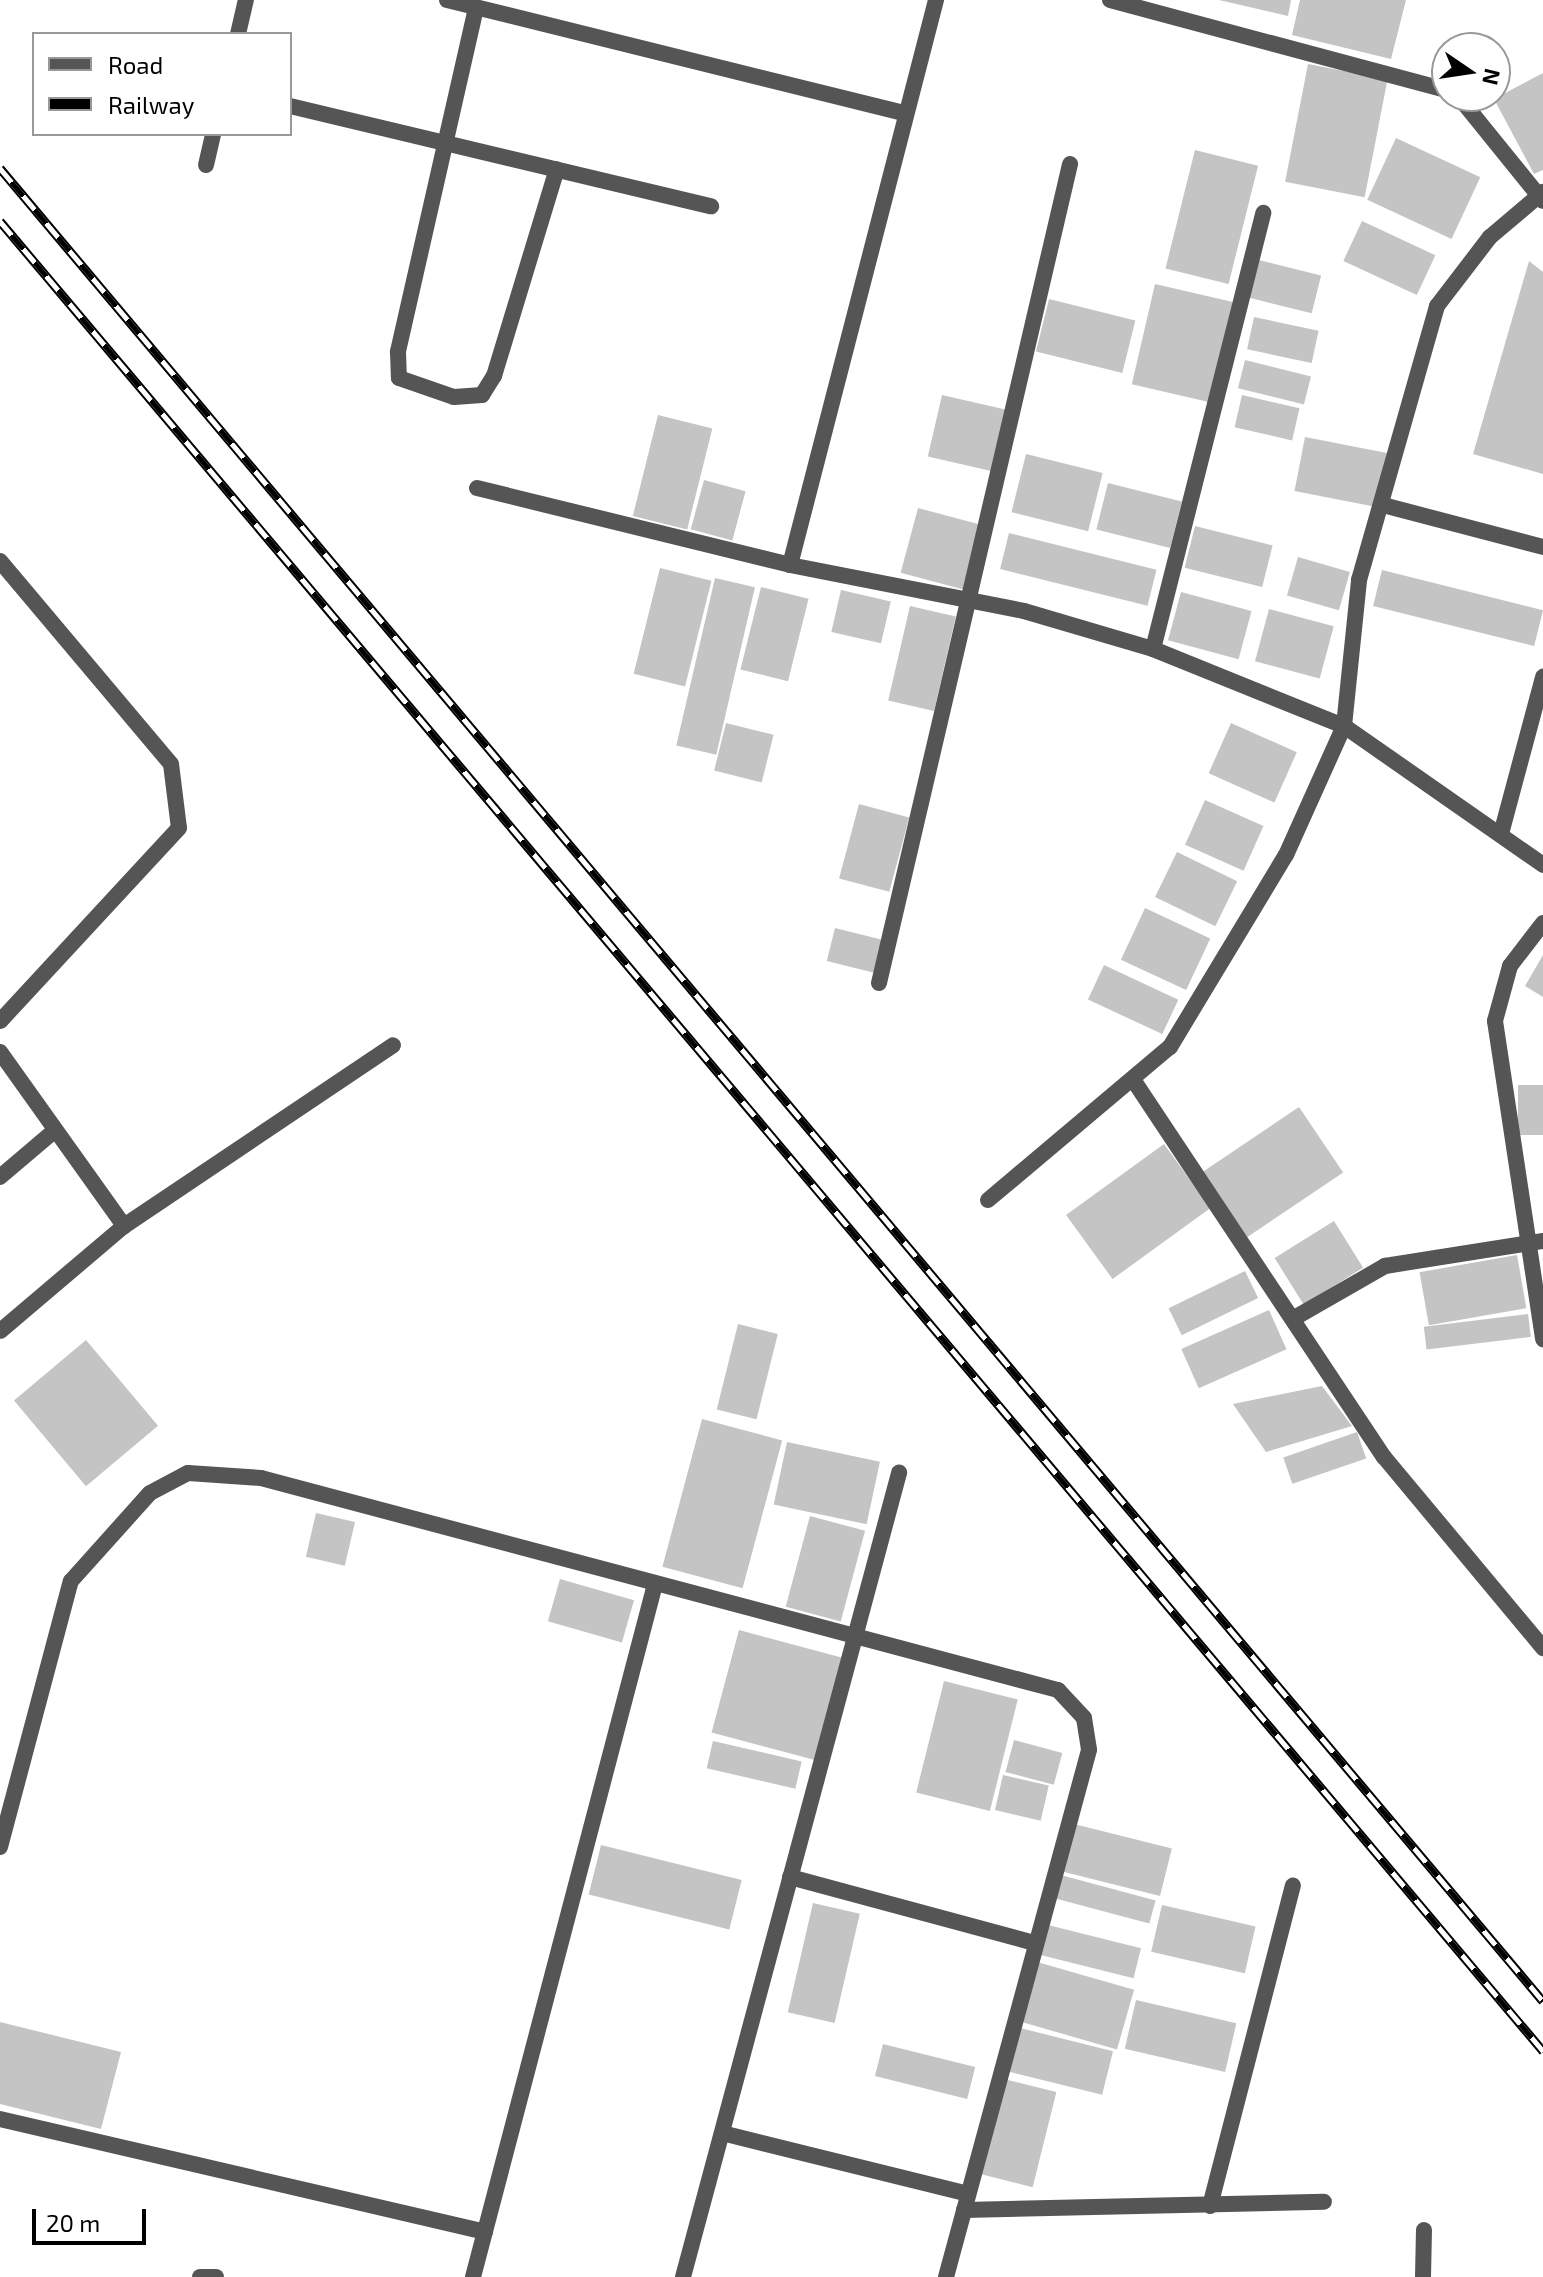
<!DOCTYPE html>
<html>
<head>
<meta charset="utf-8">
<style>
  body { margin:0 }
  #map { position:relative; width:1543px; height:2277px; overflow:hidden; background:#fff; font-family:"Exo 2",sans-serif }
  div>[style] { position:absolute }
  .building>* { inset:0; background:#c4c4c4; transform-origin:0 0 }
  .minor>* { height:16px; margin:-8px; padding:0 8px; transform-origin:8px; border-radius:8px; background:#555 }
  .rail>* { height:9px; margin-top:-4.5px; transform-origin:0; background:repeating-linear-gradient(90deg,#fff 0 18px,#000 0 36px); box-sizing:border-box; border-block:2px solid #000 }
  span { translate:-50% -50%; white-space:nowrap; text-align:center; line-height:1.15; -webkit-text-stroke:6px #fff; paint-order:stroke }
  .legend { position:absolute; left:32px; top:32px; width:260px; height:104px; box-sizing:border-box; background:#fff; border:2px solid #999; margin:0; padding:10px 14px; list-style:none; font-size:24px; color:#000 }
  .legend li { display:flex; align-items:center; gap:16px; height:40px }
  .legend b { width:40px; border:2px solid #999 }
  .north { position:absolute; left:1431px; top:32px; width:80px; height:80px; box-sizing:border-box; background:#fff; border:2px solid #999; border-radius:50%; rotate:103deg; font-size:22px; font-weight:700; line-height:32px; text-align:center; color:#000 }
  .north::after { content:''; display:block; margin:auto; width:28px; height:36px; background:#000; clip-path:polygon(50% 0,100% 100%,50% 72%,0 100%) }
  .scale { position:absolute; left:32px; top:2209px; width:114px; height:36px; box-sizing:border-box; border:4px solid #000; border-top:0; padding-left:10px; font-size:24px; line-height:28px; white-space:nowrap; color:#000; -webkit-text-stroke:6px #fff; paint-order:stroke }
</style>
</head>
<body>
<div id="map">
  <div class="building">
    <i style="clip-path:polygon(1219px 0,1291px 0,1288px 16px)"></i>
    <i style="clip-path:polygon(1300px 0,1406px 0,1391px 59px,1292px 35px)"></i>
    <i style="left:1308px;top:64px;width:81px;height:120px;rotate:11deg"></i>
    <i style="clip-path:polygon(1543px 73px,1543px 170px,1534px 174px,1494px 99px)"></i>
    <i style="left:1396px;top:138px;width:93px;height:68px;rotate:25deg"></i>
    <i style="left:1195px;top:150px;width:65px;height:122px;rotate:14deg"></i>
    <i style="left:1362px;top:221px;width:81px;height:44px;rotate:25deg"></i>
    <i style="left:1259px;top:260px;width:64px;height:39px;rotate:14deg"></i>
    <i style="clip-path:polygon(1529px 261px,1543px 272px,1543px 474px,1473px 454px)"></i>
    <i style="left:1155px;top:284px;width:80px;height:103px;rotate:13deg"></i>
    <i style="left:1049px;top:299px;width:89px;height:54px;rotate:14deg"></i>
    <i style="left:1254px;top:317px;width:66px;height:33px;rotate:12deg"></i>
    <i style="left:1245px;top:360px;width:68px;height:29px;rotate:14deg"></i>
    <i style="left:942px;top:395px;width:65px;height:63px;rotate:13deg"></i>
    <i style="left:1242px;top:395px;width:59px;height:33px;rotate:13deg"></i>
    <i style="left:658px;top:415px;width:56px;height:104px;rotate:14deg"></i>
    <i style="left:1305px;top:437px;width:86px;height:55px;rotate:11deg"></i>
    <i style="left:1026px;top:454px;width:79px;height:60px;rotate:14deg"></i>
    <i style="left:704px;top:480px;width:43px;height:51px;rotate:15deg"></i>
    <i style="left:1108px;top:483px;width:76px;height:48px;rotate:14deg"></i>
    <i style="left:918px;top:508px;width:67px;height:67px;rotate:15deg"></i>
    <i style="left:1195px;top:526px;width:80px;height:43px;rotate:14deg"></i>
    <i style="left:1009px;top:533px;width:152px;height:37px;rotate:14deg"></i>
    <i style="left:1298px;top:557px;width:54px;height:40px;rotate:16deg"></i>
    <i style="left:660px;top:568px;width:53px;height:109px;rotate:14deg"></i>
    <i style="left:1382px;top:570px;width:166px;height:37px;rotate:14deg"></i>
    <i style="left:715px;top:578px;width:41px;height:172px;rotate:13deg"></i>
    <i style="left:761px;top:587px;width:49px;height:85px;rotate:14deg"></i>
    <i style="left:841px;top:590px;width:51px;height:43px;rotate:13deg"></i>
    <i style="left:1181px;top:592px;width:73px;height:50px;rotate:15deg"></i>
    <i style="left:910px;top:606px;width:47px;height:97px;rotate:13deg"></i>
    <i style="left:1269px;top:609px;width:67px;height:54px;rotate:15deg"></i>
    <i style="left:726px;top:723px;width:49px;height:49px;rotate:14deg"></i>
    <i style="left:1231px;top:723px;width:72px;height:55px;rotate:24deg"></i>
    <i style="left:1205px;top:800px;width:64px;height:49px;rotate:24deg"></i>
    <i style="left:859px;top:804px;width:52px;height:77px;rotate:15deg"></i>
    <i style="left:1177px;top:852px;width:67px;height:50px;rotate:26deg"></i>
    <i style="left:1145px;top:908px;width:72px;height:57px;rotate:25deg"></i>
    <i style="left:835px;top:928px;width:55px;height:34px;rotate:14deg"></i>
    <i style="clip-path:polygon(1543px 955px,1543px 997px,1525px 986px)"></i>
    <i style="left:1104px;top:965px;width:82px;height:38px;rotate:25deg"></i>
    <i style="left:1543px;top:1085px;width:50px;height:25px;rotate:90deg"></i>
    <i style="left:1299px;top:1107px;width:79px;height:116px;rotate:56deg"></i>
    <i style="left:1164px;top:1144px;width:79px;height:121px;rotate:54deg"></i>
    <i style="left:1334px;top:1221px;width:55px;height:70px;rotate:58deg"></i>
    <i style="left:1517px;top:1255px;width:54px;height:99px;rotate:80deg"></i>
    <i style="left:1245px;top:1271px;width:30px;height:85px;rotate:64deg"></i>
    <i style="left:1269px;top:1310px;width:43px;height:96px;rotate:66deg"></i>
    <i style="left:1528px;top:1314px;width:23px;height:105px;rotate:83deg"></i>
    <i style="left:738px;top:1324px;width:41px;height:88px;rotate:14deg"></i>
    <i style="left:86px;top:1340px;width:112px;height:94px;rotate:50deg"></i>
    <i style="clip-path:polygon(1322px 1386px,1352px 1426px,1266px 1452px,1233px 1404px)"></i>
    <i style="left:702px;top:1419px;width:83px;height:153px;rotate:15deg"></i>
    <i style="left:1357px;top:1432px;width:28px;height:78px;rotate:71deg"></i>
    <i style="left:787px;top:1442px;width:95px;height:64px;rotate:12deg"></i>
    <i style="left:316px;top:1513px;width:40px;height:45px;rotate:13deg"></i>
    <i style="left:810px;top:1516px;width:57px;height:94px;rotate:15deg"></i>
    <i style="left:560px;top:1579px;width:77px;height:44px;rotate:16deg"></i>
    <i style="left:739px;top:1630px;width:109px;height:106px;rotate:15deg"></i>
    <i style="left:944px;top:1681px;width:76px;height:115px;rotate:14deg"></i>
    <i style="left:1014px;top:1740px;width:50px;height:33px;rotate:15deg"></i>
    <i style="left:713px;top:1741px;width:91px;height:28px;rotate:13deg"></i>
    <i style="left:1003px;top:1775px;width:47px;height:36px;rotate:13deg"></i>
    <i style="left:1070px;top:1823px;width:105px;height:49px;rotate:14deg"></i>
    <i style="left:601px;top:1845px;width:145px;height:51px;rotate:14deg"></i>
    <i style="left:1057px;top:1874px;width:102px;height:24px;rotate:15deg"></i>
    <i style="left:813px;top:1903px;width:48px;height:112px;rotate:13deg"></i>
    <i style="left:1162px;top:1905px;width:96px;height:48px;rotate:13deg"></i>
    <i style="left:1044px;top:1924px;width:100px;height:31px;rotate:14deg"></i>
    <i style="left:1037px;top:1962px;width:101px;height:62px;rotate:16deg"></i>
    <i style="left:1136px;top:2000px;width:103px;height:50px;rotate:13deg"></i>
    <i style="clip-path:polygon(0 2022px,121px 2052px,101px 2129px,0 2104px)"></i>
    <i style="left:1016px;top:2027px;width:100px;height:45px;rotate:14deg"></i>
    <i style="left:883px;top:2044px;width:95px;height:33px;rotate:14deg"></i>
    <i style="left:1004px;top:2079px;width:54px;height:98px;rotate:14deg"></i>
  </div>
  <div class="minor">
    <i style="left:447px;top:0;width:472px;rotate:13.9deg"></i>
    <i style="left:1110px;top:0;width:349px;rotate:15deg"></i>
    <i style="left:476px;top:8px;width:353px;rotate:102.8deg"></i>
    <i style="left:398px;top:352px;width:26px;rotate:88deg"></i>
    <i style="left:399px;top:378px;width:58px;rotate:19.1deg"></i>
    <i style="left:454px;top:397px;width:28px;rotate:-4deg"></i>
    <i style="left:482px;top:395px;width:22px;rotate:-58deg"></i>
    <i style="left:494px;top:376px;width:216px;rotate:-73.1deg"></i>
    <i style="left:238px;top:34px;width:35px;rotate:-77deg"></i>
    <i style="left:1458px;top:96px;width:135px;rotate:51deg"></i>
    <i style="left:290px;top:106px;width:433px;rotate:13.4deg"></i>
    <i style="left:206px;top:165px;width:32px;rotate:-77deg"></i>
    <i style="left:477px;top:488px;width:322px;rotate:13.8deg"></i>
    <i style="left:790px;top:565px;width:238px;rotate:11.1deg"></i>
    <i style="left:1024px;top:611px;width:134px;rotate:16.4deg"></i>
    <i style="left:1153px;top:649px;width:206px;rotate:22deg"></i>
    <i style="left:1344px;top:726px;width:243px;rotate:34.9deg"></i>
    <i style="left:1383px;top:505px;width:165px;rotate:14.7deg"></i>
    <i style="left:0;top:561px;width:265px;rotate:49.9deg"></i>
    <i style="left:171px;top:764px;width:64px;rotate:82.9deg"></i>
    <i style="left:179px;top:828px;width:263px;rotate:132.8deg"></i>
    <i style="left:790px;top:565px;width:584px;rotate:-75.51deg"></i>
    <i style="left:1153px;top:649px;width:450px;rotate:-75.8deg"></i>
    <i style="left:1501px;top:834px;width:163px;rotate:-75deg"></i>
    <i style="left:1543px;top:923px;width:54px;rotate:127.5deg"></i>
    <i style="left:1510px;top:966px;width:57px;rotate:105.3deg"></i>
    <i style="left:1495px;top:1021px;width:322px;rotate:81.4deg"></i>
    <i style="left:879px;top:983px;width:841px;rotate:-76.87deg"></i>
    <i style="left:0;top:1052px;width:214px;rotate:54.5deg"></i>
    <i style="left:124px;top:1226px;width:162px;rotate:139.7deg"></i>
    <i style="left:1134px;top:1081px;width:452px;rotate:56.4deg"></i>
    <i style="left:1384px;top:1457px;width:249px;rotate:50.2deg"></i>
    <i style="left:0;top:1177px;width:70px;rotate:-40.3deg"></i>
    <i style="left:988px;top:1200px;width:238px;rotate:-40.1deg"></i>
    <i style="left:1170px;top:1047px;width:224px;rotate:-58.9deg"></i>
    <i style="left:1286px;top:855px;width:141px;rotate:-65.8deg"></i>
    <i style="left:1344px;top:726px;width:147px;rotate:-84.1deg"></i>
    <i style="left:1359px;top:580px;width:285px;rotate:-74.1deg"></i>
    <i style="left:1437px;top:306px;width:87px;rotate:-52.5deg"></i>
    <i style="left:1490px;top:237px;width:70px;rotate:-40.3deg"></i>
    <i style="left:124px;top:1226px;width:324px;rotate:-33.9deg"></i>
    <i style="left:1296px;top:1317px;width:103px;rotate:-29.8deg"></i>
    <i style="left:1385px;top:1266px;width:160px;rotate:-9deg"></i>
    <i style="left:0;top:1847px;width:275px;rotate:-75.1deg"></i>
    <i style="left:71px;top:1581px;width:118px;rotate:-48.1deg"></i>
    <i style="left:150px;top:1493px;width:43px;rotate:-27.8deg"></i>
    <i style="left:188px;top:1473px;width:73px;rotate:3.9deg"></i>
    <i style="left:261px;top:1478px;width:825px;rotate:14.9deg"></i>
    <i style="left:1058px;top:1690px;width:38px;rotate:47deg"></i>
    <i style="left:1084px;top:1718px;width:32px;rotate:81deg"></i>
    <i style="left:1089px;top:1750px;width:546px;rotate:105.18deg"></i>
    <i style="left:790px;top:1877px;width:254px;rotate:15.1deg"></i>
    <i style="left:0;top:2119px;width:498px;rotate:13.1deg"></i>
    <i style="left:722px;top:2133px;width:253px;rotate:13.9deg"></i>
    <i style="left:1210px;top:2206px;width:331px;rotate:-75.5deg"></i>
    <i style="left:964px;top:2210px;width:360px;rotate:-1.3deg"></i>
    <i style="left:200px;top:2277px;width:16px"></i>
    <i style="left:473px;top:2277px;width:717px;rotate:-75.28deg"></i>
    <i style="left:683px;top:2277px;width:833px;rotate:-74.96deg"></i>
    <i style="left:1423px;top:2277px;width:47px;rotate:-88.8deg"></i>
  </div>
  <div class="rail">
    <i style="left:0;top:168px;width:2396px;rotate:49.91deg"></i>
    <i style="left:0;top:221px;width:2394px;rotate:49.86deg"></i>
  </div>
  <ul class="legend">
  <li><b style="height:10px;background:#555"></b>Road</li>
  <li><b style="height:10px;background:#000"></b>Railway</li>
  </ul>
  <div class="north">N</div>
  <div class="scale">20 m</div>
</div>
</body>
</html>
